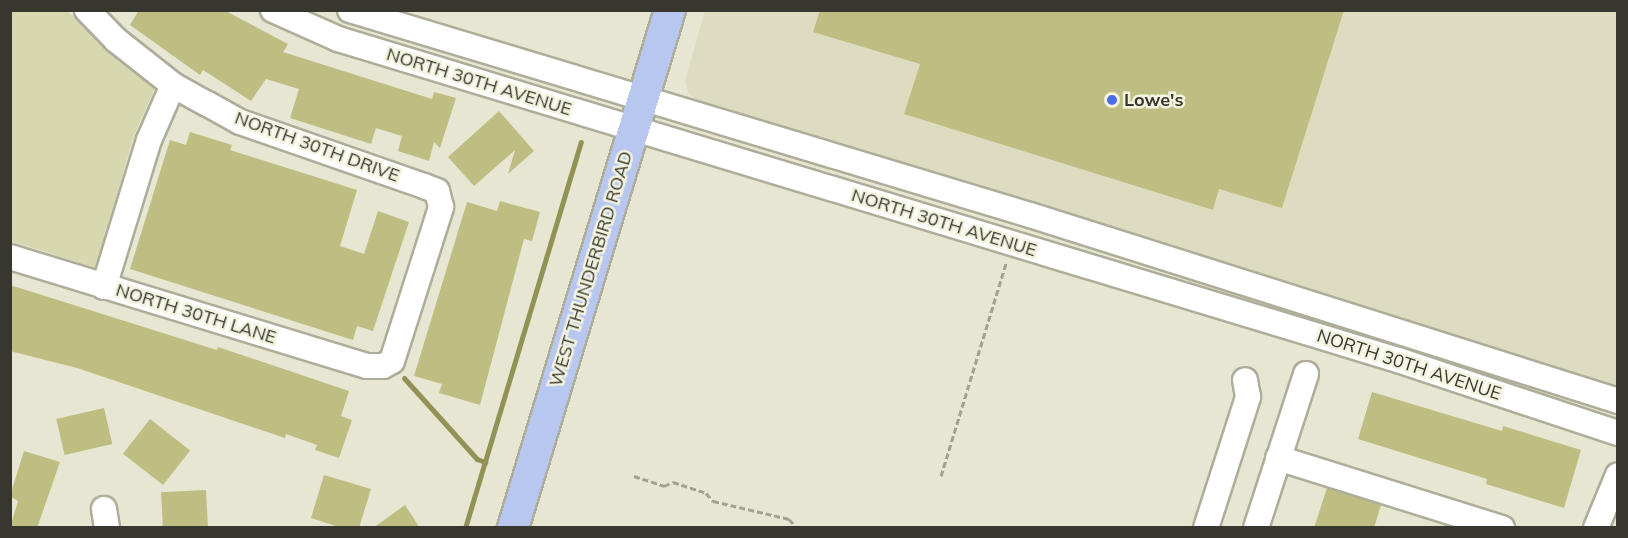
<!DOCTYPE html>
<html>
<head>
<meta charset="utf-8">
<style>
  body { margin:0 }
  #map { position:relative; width:1628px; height:538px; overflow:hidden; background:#e6e6d2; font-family:Mulish,sans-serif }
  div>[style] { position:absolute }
  .built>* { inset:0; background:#dddcc1 }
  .green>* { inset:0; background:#d7d7b0 }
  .stream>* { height:5px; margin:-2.5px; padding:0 2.5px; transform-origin:2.5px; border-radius:2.5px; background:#929156 }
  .building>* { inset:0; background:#bfbe82; transform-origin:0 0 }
  .path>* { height:3px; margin-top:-1.5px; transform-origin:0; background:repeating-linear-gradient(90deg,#a2a293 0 6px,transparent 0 9px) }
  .roads { filter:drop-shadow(2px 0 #adad9a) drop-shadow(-2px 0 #adad9a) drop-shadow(0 2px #adad9a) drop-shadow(0 -2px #adad9a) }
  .minor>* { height:24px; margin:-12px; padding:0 12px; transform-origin:12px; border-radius:12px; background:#fff }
  .major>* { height:30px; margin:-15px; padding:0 15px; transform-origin:15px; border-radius:15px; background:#b7c7ef }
  .dots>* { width:16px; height:16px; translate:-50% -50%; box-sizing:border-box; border:3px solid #f3f3df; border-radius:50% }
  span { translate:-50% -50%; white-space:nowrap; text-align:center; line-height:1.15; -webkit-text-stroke:5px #f3f3df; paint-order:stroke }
  .street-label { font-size:18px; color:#37372f }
  .poi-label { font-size:18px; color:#37372f; font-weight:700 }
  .left { translate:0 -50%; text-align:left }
  .frame { position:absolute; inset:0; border:12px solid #37372f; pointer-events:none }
</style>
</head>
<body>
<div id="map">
  <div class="built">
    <i style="clip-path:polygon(705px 11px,1617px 11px,1617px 393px,703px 106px,688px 92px,685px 81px)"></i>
  </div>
  <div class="green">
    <i style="clip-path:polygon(10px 11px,67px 11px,155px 88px,134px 135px,96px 268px,11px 241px)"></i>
  </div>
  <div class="stream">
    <i style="left:404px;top:378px;width:109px;rotate:48deg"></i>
    <i style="left:477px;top:459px;width:9px;rotate:21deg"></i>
    <i style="left:465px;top:528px;width:403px;rotate:-73.3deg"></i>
  </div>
  <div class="building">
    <i style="clip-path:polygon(139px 10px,224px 10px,288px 44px,283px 52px,432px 99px,434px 92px,456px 98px,440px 148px,434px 142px,429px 161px,398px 151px,402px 136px,376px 128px,371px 144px,290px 118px,299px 89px,266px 79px,251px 101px,203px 70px,200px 75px,130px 25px)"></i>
    <i style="clip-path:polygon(820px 10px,1344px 10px,1282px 208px,1219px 189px,1213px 210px,904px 114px,920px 64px,813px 32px)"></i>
    <i style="clip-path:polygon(499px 111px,534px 151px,508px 174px,515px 150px,474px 186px,448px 157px)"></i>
    <i style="clip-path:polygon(190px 132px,232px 145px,230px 150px,357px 190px,340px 246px,364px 254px,378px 211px,409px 222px,373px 331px,357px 326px,353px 340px,130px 269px,170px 140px,186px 145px)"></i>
    <i style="clip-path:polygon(500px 201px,540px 212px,532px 241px,524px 239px,480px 405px,439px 393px,442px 384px,414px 376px,467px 202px,497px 211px)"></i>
    <i style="clip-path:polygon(10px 285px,217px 350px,218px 347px,349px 391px,341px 416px,352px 420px,339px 458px,315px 450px,317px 445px,286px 434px,285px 438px,77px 368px,10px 351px)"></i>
    <i style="clip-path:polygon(1372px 392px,1502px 431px,1503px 426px,1581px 450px,1564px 508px,1486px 484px,1487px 479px,1358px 439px)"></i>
    <i style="left:104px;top:408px;width:37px;height:49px;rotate:77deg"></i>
    <i style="left:150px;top:419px;width:51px;height:44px;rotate:38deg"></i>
    <i style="clip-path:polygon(24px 451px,60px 462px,37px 528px,10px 528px,18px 501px,10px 496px)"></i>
    <i style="clip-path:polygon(324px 475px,371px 489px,359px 528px,342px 528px,311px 518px)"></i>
    <i style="clip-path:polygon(1327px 488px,1381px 505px,1374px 528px,1314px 528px)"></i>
    <i style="left:206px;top:490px;width:38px;height:45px;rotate:87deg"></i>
    <i style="clip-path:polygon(405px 505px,420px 528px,373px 528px)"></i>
  </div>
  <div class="path">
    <i style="left:614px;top:10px;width:1px;rotate:45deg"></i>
    <i style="left:634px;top:476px;width:32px;rotate:18deg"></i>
    <i style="left:664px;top:486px;width:10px;rotate:-24deg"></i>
    <i style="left:673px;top:482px;width:35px;rotate:18deg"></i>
    <i style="left:706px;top:493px;width:11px;rotate:49deg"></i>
    <i style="left:713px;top:501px;width:78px;rotate:13.3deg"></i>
    <i style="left:789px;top:519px;width:12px;rotate:48deg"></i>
    <i style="left:941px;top:476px;width:223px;rotate:-73deg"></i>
  </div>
  <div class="roads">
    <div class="minor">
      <i style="left:273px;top:10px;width:71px;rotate:24deg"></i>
      <i style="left:338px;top:39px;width:1108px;rotate:16.85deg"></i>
      <i style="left:1398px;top:360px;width:232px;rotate:18.4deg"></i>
      <i style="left:350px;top:10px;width:710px;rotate:16.78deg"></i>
      <i style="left:1030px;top:215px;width:617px;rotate:17.55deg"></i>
      <i style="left:10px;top:257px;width:373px;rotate:17deg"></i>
      <i style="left:367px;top:366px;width:16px"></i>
      <i style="left:383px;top:366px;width:10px;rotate:-29deg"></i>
      <i style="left:392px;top:361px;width:162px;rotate:-72.3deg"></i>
      <i style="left:441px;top:207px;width:16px;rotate:-104deg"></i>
      <i style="left:437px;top:191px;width:14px;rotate:-159deg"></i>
      <i style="left:424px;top:186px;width:195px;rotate:-160.8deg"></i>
      <i style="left:240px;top:122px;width:38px;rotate:-151deg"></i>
      <i style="left:207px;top:104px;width:39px;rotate:-151deg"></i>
      <i style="left:173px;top:85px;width:73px;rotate:-141.7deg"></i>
      <i style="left:116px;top:40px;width:42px;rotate:-134deg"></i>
      <i style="left:104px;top:287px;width:154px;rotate:-73deg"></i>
      <i style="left:149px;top:140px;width:60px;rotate:-66.4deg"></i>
      <i style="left:1278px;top:458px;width:235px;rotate:17.4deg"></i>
      <i style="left:104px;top:509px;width:19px;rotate:81deg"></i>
      <i style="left:1206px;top:528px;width:138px;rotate:-72.2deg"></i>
      <i style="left:1248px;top:397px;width:17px;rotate:-100deg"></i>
      <i style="left:1256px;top:528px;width:162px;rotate:-72deg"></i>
      <i style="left:1596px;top:528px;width:57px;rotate:-67.5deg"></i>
    </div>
    <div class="major">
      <i style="left:513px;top:528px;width:541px;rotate:-73.14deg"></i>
    </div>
  </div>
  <div class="dots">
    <i style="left:1112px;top:100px;background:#4a6ee1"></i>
  </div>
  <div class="street-label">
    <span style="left:479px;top:82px;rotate:17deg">NORTH 30TH AVENUE</span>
    <span style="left:317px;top:147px;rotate:20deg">NORTH 30TH DRIVE</span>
    <span style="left:944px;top:223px;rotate:17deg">NORTH 30TH AVENUE</span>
    <span style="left:591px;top:269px;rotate:-73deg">WEST THUNDERBIRD ROAD</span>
    <span style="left:196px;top:314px;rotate:17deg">NORTH 30TH LANE</span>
    <span style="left:1409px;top:365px;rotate:18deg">NORTH 30TH AVENUE</span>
  </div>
  <div class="poi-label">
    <span class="left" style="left:1124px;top:100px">Lowe's</span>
  </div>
  <div class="frame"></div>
</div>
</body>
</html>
